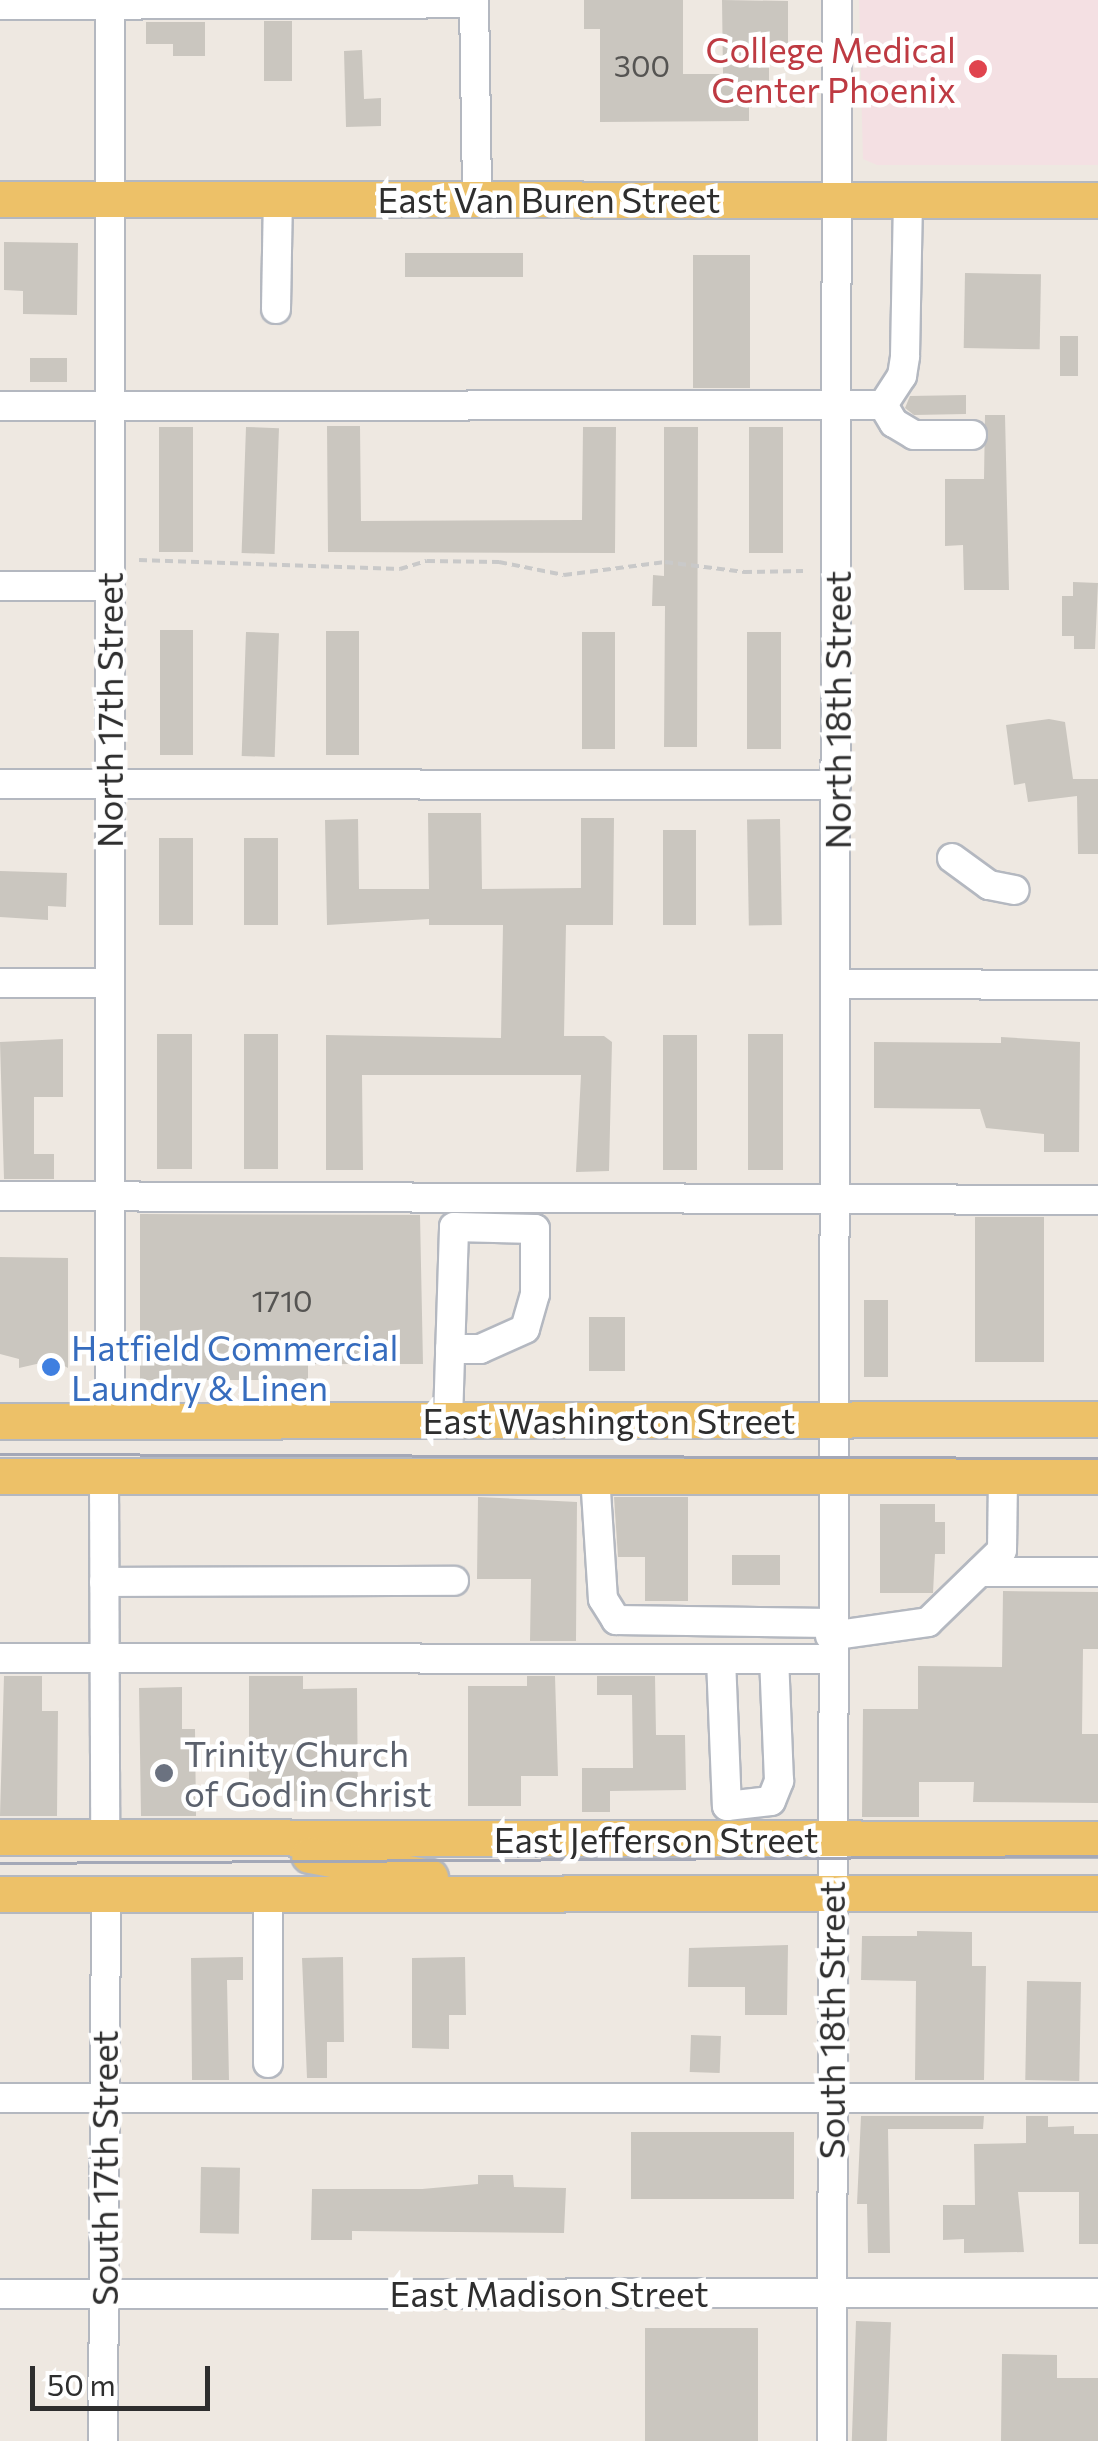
<!DOCTYPE html>
<html>
<head>
<meta charset="utf-8">
<style>
  body { margin:0 }
  #map { position:relative; width:1098px; height:2441px; overflow:hidden; background:#eee8e1; font-family:Commissioner,sans-serif }
  div>[style] { position:absolute }
  .medical>* { inset:0; background:#f4e0e3 }
  .building>* { inset:0; background:#cac6bf; transform-origin:0 0 }
  .path>* { height:4px; margin-top:-2px; transform-origin:0; background:repeating-linear-gradient(90deg,#c9c9c9 0 8px,transparent 0 13px) }
  .roads { filter:drop-shadow(2px 0 #b4b8c0) drop-shadow(-2px 0 #b4b8c0) drop-shadow(0 2px #b4b8c0) drop-shadow(0 -2px #b4b8c0) }
  .minor>* { height:28px; margin:-14px; padding:0 14px; transform-origin:14px; border-radius:14px; background:#fff }
  .major>* { height:35px; margin:-17.5px; padding:0 17.5px; transform-origin:17.5px; border-radius:17.5px; background:#edc168 }
  .tram>* { height:2.5px; margin:-1.25px; padding:0 1.25px; transform-origin:1.25px; border-radius:1.25px; background:#a4a8b7 }
  .dots>* { width:28px; height:28px; translate:-50% -50%; box-sizing:border-box; border:5px solid #fff; border-radius:50% }
  span { translate:-50% -50%; white-space:nowrap; text-align:center; line-height:1.15; -webkit-text-stroke:9px #fff; paint-order:stroke }
  .number-label { font-size:30px; color:#555452 }
  .number-label span { -webkit-text-stroke-width:0 }
  .health-label { font-size:35px; color:#be3a42 }
  .right { translate:-100% -50%; text-align:right }
  .street-label { font-size:35px; color:#2e2e2e }
  .shop-label { font-size:35px; color:#366cbe }
  .left { translate:0 -50%; text-align:left }
  .worship-label { font-size:35px; color:#5b616d }
  .scale { position:absolute; left:30px; top:2366px; width:180px; height:45px; box-sizing:border-box; border:5px solid #2e2e2e; border-top:0; padding-left:12px; font-size:30px; line-height:35px; white-space:nowrap; color:#2e2e2e; -webkit-text-stroke:8px #fff; paint-order:stroke }
</style>
</head>
<body>
<div id="map">
  <div class="medical">
    <i style="clip-path:polygon(859px 0,1098px 0,1098px 165px,877px 165px,863px 159px)"></i>
  </div>
  <div class="building">
    <i style="clip-path:polygon(584px 0,683px 0,683px 74px,723px 74px,722px 0,788px 1px,788px 54px,769px 55px,769px 101px,749px 101px,749px 121px,600px 122px,600px 29px,584px 29px)"></i>
    <i style="left:264px;top:21px;width:28px;height:60px"></i>
    <i style="clip-path:polygon(146px 22px,205px 22px,205px 56px,173px 56px,173px 44px,146px 44px)"></i>
    <i style="clip-path:polygon(362px 50px,364px 99px,381px 98px,381px 126px,346px 127px,344px 51px)"></i>
    <i style="clip-path:polygon(4px 242px,78px 243px,77px 315px,23px 314px,23px 291px,4px 290px)"></i>
    <i style="left:523px;top:253px;width:24px;height:118px;rotate:90deg"></i>
    <i style="left:693px;top:255px;width:57px;height:133px"></i>
    <i style="left:965px;top:273px;width:76px;height:75px;rotate:1deg"></i>
    <i style="left:1060px;top:336px;width:18px;height:40px"></i>
    <i style="left:67px;top:358px;width:24px;height:37px;rotate:90deg"></i>
    <i style="clip-path:polygon(966px 395px,966px 414px,914px 415px,905px 408px,910px 396px)"></i>
    <i style="clip-path:polygon(985px 415px,1005px 415px,1009px 590px,964px 590px,963px 545px,945px 546px,945px 479px,984px 479px)"></i>
    <i style="clip-path:polygon(327px 426px,360px 426px,361px 521px,582px 520px,583px 427px,616px 427px,615px 553px,328px 552px)"></i>
    <i style="left:159px;top:427px;width:34px;height:125px"></i>
    <i style="left:246px;top:427px;width:33px;height:126px;rotate:2deg"></i>
    <i style="clip-path:polygon(664px 427px,698px 427px,697px 747px,664px 747px,665px 606px,652px 606px,653px 575px,664px 576px)"></i>
    <i style="left:783px;top:427px;width:126px;height:34px;rotate:90deg"></i>
    <i style="clip-path:polygon(1073px 582px,1098px 583px,1095px 649px,1074px 649px,1074px 636px,1062px 636px,1062px 596px,1073px 596px)"></i>
    <i style="left:160px;top:630px;width:33px;height:125px"></i>
    <i style="left:326px;top:631px;width:33px;height:124px"></i>
    <i style="left:246px;top:632px;width:33px;height:124px;rotate:2deg"></i>
    <i style="left:582px;top:632px;width:33px;height:117px"></i>
    <i style="left:747px;top:632px;width:34px;height:117px"></i>
    <i style="clip-path:polygon(1049px 719px,1065px 722px,1073px 779px,1098px 779px,1098px 854px,1078px 854px,1077px 796px,1028px 802px,1025px 783px,1014px 785px,1006px 725px)"></i>
    <i style="clip-path:polygon(428px 813px,481px 813px,482px 889px,581px 888px,581px 818px,614px 818px,613px 925px,566px 925px,564px 1036px,604px 1036px,612px 1042px,609px 1171px,576px 1172px,581px 1075px,362px 1075px,363px 1170px,326px 1170px,326px 1035px,501px 1038px,503px 925px,429px 925px,429px 919px,327px 925px,325px 820px,358px 819px,359px 889px,429px 889px)"></i>
    <i style="left:780px;top:819px;width:106px;height:33px;rotate:89deg"></i>
    <i style="left:663px;top:830px;width:33px;height:95px"></i>
    <i style="left:159px;top:838px;width:34px;height:87px"></i>
    <i style="left:244px;top:838px;width:34px;height:87px"></i>
    <i style="clip-path:polygon(0 871px,67px 873px,66px 907px,48px 906px,48px 920px,0 917px)"></i>
    <i style="left:157px;top:1034px;width:35px;height:135px"></i>
    <i style="left:244px;top:1034px;width:34px;height:135px"></i>
    <i style="left:748px;top:1034px;width:35px;height:136px"></i>
    <i style="left:663px;top:1035px;width:34px;height:135px"></i>
    <i style="clip-path:polygon(1001px 1037px,1080px 1042px,1079px 1152px,1044px 1152px,1044px 1134px,986px 1128px,980px 1109px,874px 1108px,874px 1042px,1001px 1043px)"></i>
    <i style="clip-path:polygon(63px 1039px,63px 1097px,34px 1097px,34px 1154px,54px 1154px,54px 1179px,4px 1179px,0 1042px)"></i>
    <i style="clip-path:polygon(140px 1214px,420px 1215px,423px 1364px,308px 1364px,308px 1380px,140px 1380px)"></i>
    <i style="left:975px;top:1217px;width:69px;height:145px"></i>
    <i style="clip-path:polygon(0 1257px,68px 1258px,68px 1368px,54px 1360px,19px 1368px,19px 1359px,0 1354px)"></i>
    <i style="left:864px;top:1300px;width:24px;height:77px"></i>
    <i style="left:589px;top:1317px;width:36px;height:54px"></i>
    <i style="clip-path:polygon(478px 1497px,577px 1502px,576px 1641px,530px 1641px,531px 1579px,477px 1579px)"></i>
    <i style="clip-path:polygon(614px 1497px,688px 1497px,688px 1601px,645px 1601px,645px 1557px,618px 1557px)"></i>
    <i style="clip-path:polygon(880px 1504px,935px 1504px,935px 1522px,945px 1522px,945px 1554px,935px 1554px,933px 1593px,880px 1593px)"></i>
    <i style="left:732px;top:1555px;width:48px;height:30px"></i>
    <i style="clip-path:polygon(1003px 1591px,1098px 1592px,1098px 1649px,1083px 1649px,1082px 1734px,1098px 1734px,1098px 1803px,973px 1802px,974px 1782px,919px 1782px,919px 1817px,862px 1817px,863px 1709px,918px 1709px,918px 1666px,1002px 1667px)"></i>
    <i style="clip-path:polygon(4px 1676px,42px 1676px,42px 1711px,58px 1711px,57px 1816px,0 1816px)"></i>
    <i style="clip-path:polygon(249px 1676px,303px 1676px,303px 1689px,357px 1688px,358px 1802px,249px 1800px)"></i>
    <i style="clip-path:polygon(527px 1676px,555px 1676px,558px 1776px,521px 1776px,521px 1806px,468px 1806px,468px 1686px,527px 1686px)"></i>
    <i style="clip-path:polygon(597px 1676px,655px 1676px,656px 1735px,685px 1735px,686px 1790px,610px 1791px,610px 1812px,582px 1812px,582px 1768px,633px 1768px,632px 1695px,597px 1695px)"></i>
    <i style="clip-path:polygon(182px 1687px,182px 1729px,195px 1729px,196px 1816px,141px 1816px,139px 1688px)"></i>
    <i style="clip-path:polygon(917px 1931px,972px 1932px,972px 1966px,986px 1966px,984px 2080px,915px 2080px,916px 1981px,861px 1980px,862px 1936px,917px 1936px)"></i>
    <i style="clip-path:polygon(788px 1945px,787px 2015px,745px 2015px,745px 1987px,688px 1987px,689px 1948px)"></i>
    <i style="clip-path:polygon(243px 1957px,243px 1980px,227px 1980px,229px 2080px,192px 2080px,191px 1958px)"></i>
    <i style="clip-path:polygon(343px 1957px,344px 2042px,327px 2042px,327px 2078px,307px 2078px,302px 1958px)"></i>
    <i style="clip-path:polygon(465px 1957px,466px 2015px,449px 2015px,449px 2049px,412px 2048px,412px 1958px)"></i>
    <i style="left:1027px;top:1981px;width:54px;height:99px;rotate:1deg"></i>
    <i style="left:691px;top:2035px;width:30px;height:37px;rotate:2deg"></i>
    <i style="clip-path:polygon(861px 2116px,984px 2116px,983px 2129px,888px 2129px,890px 2253px,868px 2253px,867px 2204px,857px 2204px)"></i>
    <i style="clip-path:polygon(1026px 2116px,1048px 2116px,1048px 2127px,1074px 2126px,1074px 2134px,1098px 2134px,1098px 2244px,1079px 2244px,1079px 2192px,1018px 2192px,1024px 2252px,964px 2253px,964px 2239px,943px 2240px,943px 2205px,975px 2205px,974px 2144px,1026px 2143px)"></i>
    <i style="left:631px;top:2132px;width:163px;height:67px"></i>
    <i style="left:201px;top:2167px;width:39px;height:66px;rotate:1deg"></i>
    <i style="clip-path:polygon(478px 2175px,513px 2175px,514px 2187px,566px 2188px,564px 2233px,352px 2231px,352px 2240px,311px 2240px,312px 2189px,422px 2189px,478px 2184px)"></i>
    <i style="left:856px;top:2321px;width:35px;height:120px;rotate:2deg"></i>
    <i style="left:645px;top:2328px;width:113px;height:113px"></i>
    <i style="clip-path:polygon(1002px 2354px,1057px 2355px,1057px 2378px,1098px 2378px,1098px 2441px,1001px 2441px)"></i>
  </div>
  <div class="path">
    <i style="left:139px;top:560px;width:261px;rotate:2deg"></i>
    <i style="left:400px;top:569px;width:28px;rotate:-17deg"></i>
    <i style="left:427px;top:561px;width:72px;rotate:0.8deg"></i>
    <i style="left:499px;top:562px;width:66px;rotate:11.3deg"></i>
    <i style="left:564px;top:575px;width:102px;rotate:-7.3deg"></i>
    <i style="left:665px;top:562px;width:80px;rotate:7.2deg"></i>
    <i style="left:744px;top:572px;width:59px;rotate:-1deg"></i>
  </div>
  <div class="roads">
    <div class="minor">
      <i style="left:474px;top:0;width:199px;rotate:89.1deg"></i>
      <i style="left:0;top:5px;width:474px;rotate:-0.2deg"></i>
      <i style="left:276px;top:309px;width:110px;rotate:-89deg"></i>
      <i style="left:883px;top:405px;width:35px;rotate:-57deg"></i>
      <i style="left:902px;top:376px;width:20px;rotate:-81deg"></i>
      <i style="left:905px;top:356px;width:156px;rotate:-88.9deg"></i>
      <i style="left:0;top:406px;width:883px;rotate:-0.06deg"></i>
      <i style="left:883px;top:405px;width:21px;rotate:59deg"></i>
      <i style="left:894px;top:423px;width:23px;rotate:31deg"></i>
      <i style="left:914px;top:435px;width:58px"></i>
      <i style="left:0;top:586px;width:109px"></i>
      <i style="left:0;top:784px;width:836px;rotate:0.07deg"></i>
      <i style="left:952px;top:858px;width:46px;rotate:36.1deg"></i>
      <i style="left:989px;top:885px;width:26px;rotate:11deg"></i>
      <i style="left:0;top:983px;width:108px"></i>
      <i style="left:835px;top:984px;width:263px;rotate:0.2deg"></i>
      <i style="left:0;top:1196px;width:1098px;rotate:0.21deg"></i>
      <i style="left:448px;top:1420px;width:193px;rotate:-88.2deg"></i>
      <i style="left:454px;top:1227px;width:81px;rotate:1.4deg"></i>
      <i style="left:535px;top:1229px;width:65px;rotate:90deg"></i>
      <i style="left:535px;top:1294px;width:36px;rotate:106deg"></i>
      <i style="left:525px;top:1329px;width:49px;rotate:156deg"></i>
      <i style="left:480px;top:1349px;width:30px;rotate:180deg"></i>
      <i style="left:110px;top:1421px;width:1421px;rotate:-90deg"></i>
      <i style="left:104px;top:1476px;width:361px;rotate:89.8deg"></i>
      <i style="left:595px;top:1476px;width:123px;rotate:86.3deg"></i>
      <i style="left:603px;top:1599px;width:25px;rotate:58deg"></i>
      <i style="left:616px;top:1620px;width:214px;rotate:0.8deg"></i>
      <i style="left:980px;top:1572px;width:118px"></i>
      <i style="left:104px;top:1582px;width:350px;rotate:-0.2deg"></i>
      <i style="left:830px;top:1636px;width:99px;rotate:-8.1deg"></i>
      <i style="left:928px;top:1622px;width:103px;rotate:-44.2deg"></i>
      <i style="left:1002px;top:1550px;width:75px;rotate:-89.2deg"></i>
      <i style="left:0;top:1658px;width:830px;rotate:0.07deg"></i>
      <i style="left:721px;top:1659px;width:147px;rotate:87.7deg"></i>
      <i style="left:727px;top:1806px;width:44px;rotate:-6.5deg"></i>
      <i style="left:771px;top:1801px;width:22px;rotate:-68deg"></i>
      <i style="left:779px;top:1781px;width:122px;rotate:-92.3deg"></i>
      <i style="left:268px;top:1894px;width:169px;rotate:90deg"></i>
      <i style="left:0;top:2098px;width:1098px"></i>
      <i style="left:0;top:2294px;width:1098px;rotate:-0.05deg"></i>
      <i style="left:103px;top:2441px;width:547px;rotate:-89.69deg"></i>
      <i style="left:832px;top:2441px;width:2441px;rotate:-89.88deg"></i>
    </div>
    <div class="major">
      <i style="left:0;top:199px;width:1098px;rotate:0.05deg"></i>
      <i style="left:0;top:1421px;width:1098px;rotate:-0.1deg"></i>
      <i style="left:0;top:1476px;width:1098px"></i>
      <i style="left:0;top:1837px;width:1098px;rotate:0.1deg"></i>
      <i style="left:309px;top:1855px;width:123px;rotate:10.3deg"></i>
      <i style="left:0;top:1894px;width:1098px;rotate:-0.05deg"></i>
    </div>
  </div>
  <div class="tram">
    <i style="left:0;top:1454px;width:1098px;rotate:0.21deg"></i>
    <i style="left:0;top:1863px;width:1098px;rotate:-0.37deg"></i>
  </div>
  <div class="dots">
    <i style="left:978px;top:69px;background:#e0444e"></i>
    <i style="left:51px;top:1367px;background:#3f7fe0"></i>
    <i style="left:164px;top:1773px;background:#6b7280"></i>
  </div>
  <div class="number-label">
    <span style="left:642px;top:65px">300</span>
    <span style="left:282px;top:1300px">1710</span>
  </div>
  <div class="health-label">
    <span class="right" style="left:956px;top:69px">College Medical<br>Center Phoenix</span>
  </div>
  <div class="street-label">
    <span style="left:549px;top:199px">East Van Buren Street</span>
    <span style="left:109px;top:710px;rotate:-90deg">North 17th Street</span>
    <span style="left:837px;top:710px;rotate:-90deg">North 18th Street</span>
    <span style="left:609px;top:1420px">East Washington Street</span>
    <span style="left:656px;top:1839px">East Jefferson Street</span>
    <span style="left:831px;top:2020px;rotate:-90deg">South 18th Street</span>
    <span style="left:104px;top:2168px;rotate:-90deg">South 17th Street</span>
    <span style="left:549px;top:2293px">East Madison Street</span>
  </div>
  <div class="shop-label">
    <span class="left" style="left:71px;top:1367px">Hatfield Commercial<br>Laundry &amp; Linen</span>
  </div>
  <div class="worship-label">
    <span class="left" style="left:184px;top:1773px">Trinity Church<br>of God in Christ</span>
  </div>
  <div class="scale">50 m</div>
</div>
</body>
</html>
